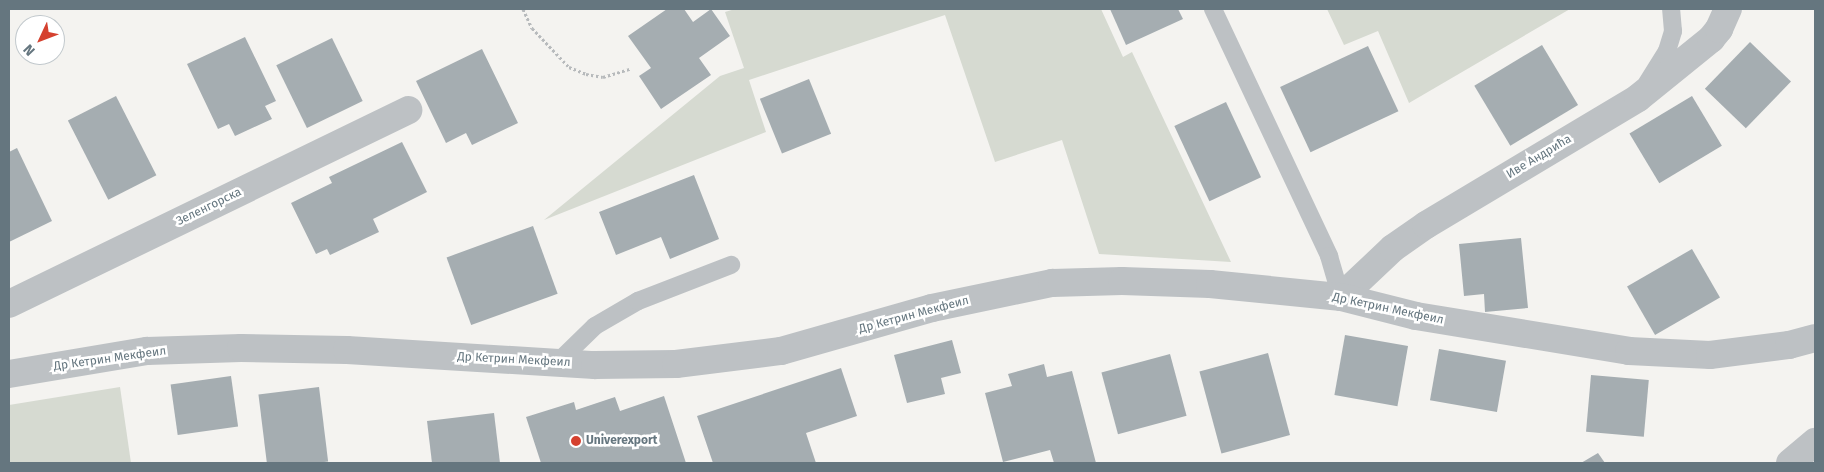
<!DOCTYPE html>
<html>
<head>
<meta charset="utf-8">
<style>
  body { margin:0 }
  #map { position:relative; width:1824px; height:472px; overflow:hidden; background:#f4f3f0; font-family:"Fira Sans",sans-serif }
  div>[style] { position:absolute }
  .green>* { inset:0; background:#d6dad1 }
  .building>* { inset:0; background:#a5adb1; transform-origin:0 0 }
  .path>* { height:3px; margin-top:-1.5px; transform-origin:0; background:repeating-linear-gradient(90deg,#b7babc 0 2.5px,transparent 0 5px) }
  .lane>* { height:18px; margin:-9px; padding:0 9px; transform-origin:9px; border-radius:9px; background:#bdc1c4 }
  .street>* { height:28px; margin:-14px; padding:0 14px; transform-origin:14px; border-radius:14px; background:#bdc1c4 }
  .dots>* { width:14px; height:14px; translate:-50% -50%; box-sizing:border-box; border:2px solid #fff; border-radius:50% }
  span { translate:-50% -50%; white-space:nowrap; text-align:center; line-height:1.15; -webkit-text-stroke:5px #fff; paint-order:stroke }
  .street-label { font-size:12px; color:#65767f }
  .poi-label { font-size:12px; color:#65767f; font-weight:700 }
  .left { translate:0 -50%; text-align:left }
  .frame { position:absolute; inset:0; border:10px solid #65767f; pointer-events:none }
  .north { position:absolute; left:15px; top:15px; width:50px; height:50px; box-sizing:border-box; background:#fff; border:1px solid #c1c8cc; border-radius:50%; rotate:227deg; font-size:14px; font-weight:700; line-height:20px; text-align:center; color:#65767f }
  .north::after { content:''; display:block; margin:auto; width:18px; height:22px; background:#d5412f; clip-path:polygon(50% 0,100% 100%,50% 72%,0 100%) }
</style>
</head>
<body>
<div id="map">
  <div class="green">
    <i style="clip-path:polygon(735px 9px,1101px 9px,1123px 57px,1132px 52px,1231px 262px,1099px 254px,1062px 140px,995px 162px,945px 15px,749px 80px,766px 132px,544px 220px,720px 76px,744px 68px,725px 12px)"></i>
    <i style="clip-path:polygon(1327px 9px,1570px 9px,1409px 103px,1378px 31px,1344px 45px)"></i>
    <i style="clip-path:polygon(120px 387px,131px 463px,9px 463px,9px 405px)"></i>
  </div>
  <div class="building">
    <i style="clip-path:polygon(667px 9px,684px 9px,693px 22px,711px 9px,730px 36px,699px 58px,711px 75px,661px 109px,639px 76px,651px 68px,628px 36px)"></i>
    <i style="clip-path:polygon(1110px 9px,1178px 9px,1183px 19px,1126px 45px)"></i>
    <i style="clip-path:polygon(245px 37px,276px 101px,265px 106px,272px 119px,235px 136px,229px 124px,218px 129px,187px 64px)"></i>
    <i style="left:332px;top:38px;width:70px;height:62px;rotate:64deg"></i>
    <i style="left:1750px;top:42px;width:57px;height:65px;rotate:44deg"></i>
    <i style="left:1542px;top:45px;width:70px;height:79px;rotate:59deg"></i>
    <i style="left:1368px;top:46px;width:72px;height:97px;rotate:65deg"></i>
    <i style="clip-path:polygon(482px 49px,518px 123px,472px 145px,466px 133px,446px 143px,416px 81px)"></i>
    <i style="left:809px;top:79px;width:59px;height:53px;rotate:68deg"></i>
    <i style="left:116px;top:96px;width:89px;height:54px;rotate:63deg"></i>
    <i style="left:1692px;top:96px;width:58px;height:73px;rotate:59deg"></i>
    <i style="left:1226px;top:102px;width:83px;height:57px;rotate:65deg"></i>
    <i style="clip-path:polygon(402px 142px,427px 192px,373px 219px,379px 232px,330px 255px,327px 249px,316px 254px,291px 203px,332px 183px,329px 177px)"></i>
    <i style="clip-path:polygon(17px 148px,52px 221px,9px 242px,9px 152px)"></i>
    <i style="clip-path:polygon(694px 175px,719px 239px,670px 259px,661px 237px,616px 255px,599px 212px)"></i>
    <i style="left:533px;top:226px;width:72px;height:92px;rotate:70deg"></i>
    <i style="clip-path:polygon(1521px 238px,1528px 308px,1485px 312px,1484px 294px,1464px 296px,1459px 244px)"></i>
    <i style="left:1692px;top:249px;width:56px;height:75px;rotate:60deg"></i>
    <i style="left:1345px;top:335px;width:64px;height:61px;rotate:10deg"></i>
    <i style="clip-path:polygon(952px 340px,961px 373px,941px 378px,945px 394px,907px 403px,894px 355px)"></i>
    <i style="left:1439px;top:349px;width:68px;height:52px;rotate:10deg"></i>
    <i style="left:1268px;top:353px;width:85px;height:71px;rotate:75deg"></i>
    <i style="left:1170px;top:354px;width:64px;height:71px;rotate:75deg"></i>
    <i style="clip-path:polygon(1044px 364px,1047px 377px,1072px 371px,1096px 463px,1054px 463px,1050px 450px,1003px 462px,985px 393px,1012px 386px,1008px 374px)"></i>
    <i style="clip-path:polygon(841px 368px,857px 416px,806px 433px,816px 463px,713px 463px,697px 416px)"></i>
    <i style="left:1591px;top:375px;width:58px;height:57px;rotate:5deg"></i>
    <i style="left:231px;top:376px;width:51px;height:61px;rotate:82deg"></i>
    <i style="left:319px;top:387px;width:75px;height:61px;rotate:83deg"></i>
    <i style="clip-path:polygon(664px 396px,686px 463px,541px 463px,526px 417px,574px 402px,576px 410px,615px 397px,620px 411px)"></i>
    <i style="clip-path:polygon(494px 413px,500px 463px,432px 463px,427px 421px)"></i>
    <i style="clip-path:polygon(1598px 453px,1605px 463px,1581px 463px)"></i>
  </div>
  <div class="path">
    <i style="left:523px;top:9px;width:21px;rotate:65deg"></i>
    <i style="left:532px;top:28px;width:54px;rotate:46.5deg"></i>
    <i style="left:569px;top:67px;width:18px;rotate:22deg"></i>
    <i style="left:586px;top:74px;width:17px;rotate:10deg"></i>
    <i style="left:603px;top:77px;width:28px;rotate:-17deg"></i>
  </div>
  <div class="lane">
    <i style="left:1213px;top:9px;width:273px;rotate:64.8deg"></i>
    <i style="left:1329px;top:256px;width:43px;rotate:73.7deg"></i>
    <i style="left:1647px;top:83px;width:38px;rotate:-58deg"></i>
    <i style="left:1667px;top:51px;width:21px;rotate:-73deg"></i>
    <i style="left:1673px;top:31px;width:22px;rotate:-95deg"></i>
    <i style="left:557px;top:363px;width:53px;rotate:-44.2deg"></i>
    <i style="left:595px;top:326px;width:50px;rotate:-30.2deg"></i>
    <i style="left:638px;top:301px;width:100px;rotate:-21.2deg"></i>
  </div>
  <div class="street">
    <i style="left:1341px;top:297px;width:71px;rotate:-43.3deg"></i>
    <i style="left:1393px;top:248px;width:40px;rotate:-34.9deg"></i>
    <i style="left:1426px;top:225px;width:247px;rotate:-30.9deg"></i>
    <i style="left:1638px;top:98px;width:94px;rotate:-38.9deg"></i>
    <i style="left:1711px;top:39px;width:13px;rotate:-51deg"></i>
    <i style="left:1719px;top:29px;width:22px;rotate:-66deg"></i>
    <i style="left:9px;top:304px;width:444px;rotate:-25.9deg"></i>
    <i style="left:9px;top:374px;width:140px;rotate:-9.5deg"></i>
    <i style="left:147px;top:351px;width:94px;rotate:-1.8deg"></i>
    <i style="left:241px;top:348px;width:106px;rotate:1.1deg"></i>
    <i style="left:347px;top:350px;width:248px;rotate:3.5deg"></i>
    <i style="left:595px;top:365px;width:81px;rotate:-0.7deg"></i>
    <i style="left:676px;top:364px;width:106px;rotate:-7.1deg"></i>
    <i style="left:781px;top:351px;width:157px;rotate:-15.9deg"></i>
    <i style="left:932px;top:308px;width:123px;rotate:-11.8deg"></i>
    <i style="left:1052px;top:283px;width:70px;rotate:-1.6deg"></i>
    <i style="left:1122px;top:281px;width:88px;rotate:2deg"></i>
    <i style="left:1210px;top:284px;width:132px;rotate:5.7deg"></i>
    <i style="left:1341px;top:297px;width:77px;rotate:14.2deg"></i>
    <i style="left:1416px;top:316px;width:216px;rotate:9.3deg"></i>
    <i style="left:1629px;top:351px;width:81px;rotate:2.8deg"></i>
    <i style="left:1710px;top:355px;width:80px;rotate:-7.2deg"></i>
    <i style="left:1789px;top:345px;width:27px;rotate:-15deg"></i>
    <i style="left:1790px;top:463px;width:33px;rotate:-40deg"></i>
  </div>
  <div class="dots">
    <i style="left:576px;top:441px;background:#d5412f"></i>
  </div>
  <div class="street-label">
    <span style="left:1539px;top:157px;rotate:-31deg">Иве Андрића</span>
    <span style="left:209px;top:207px;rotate:-26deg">Зеленгорска</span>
    <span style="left:1388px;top:309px;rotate:12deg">Др Кетрин Мекфеил</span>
    <span style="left:914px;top:315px;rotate:-15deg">Др Кетрин Мекфеил</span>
    <span style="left:110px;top:359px;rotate:-8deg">Др Кетрин Мекфеил</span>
    <span style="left:514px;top:360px;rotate:3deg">Др Кетрин Мекфеил</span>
  </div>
  <div class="poi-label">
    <span class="left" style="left:586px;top:441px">Univerexport</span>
  </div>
  <div class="frame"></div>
  <div class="north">N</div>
</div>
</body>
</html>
